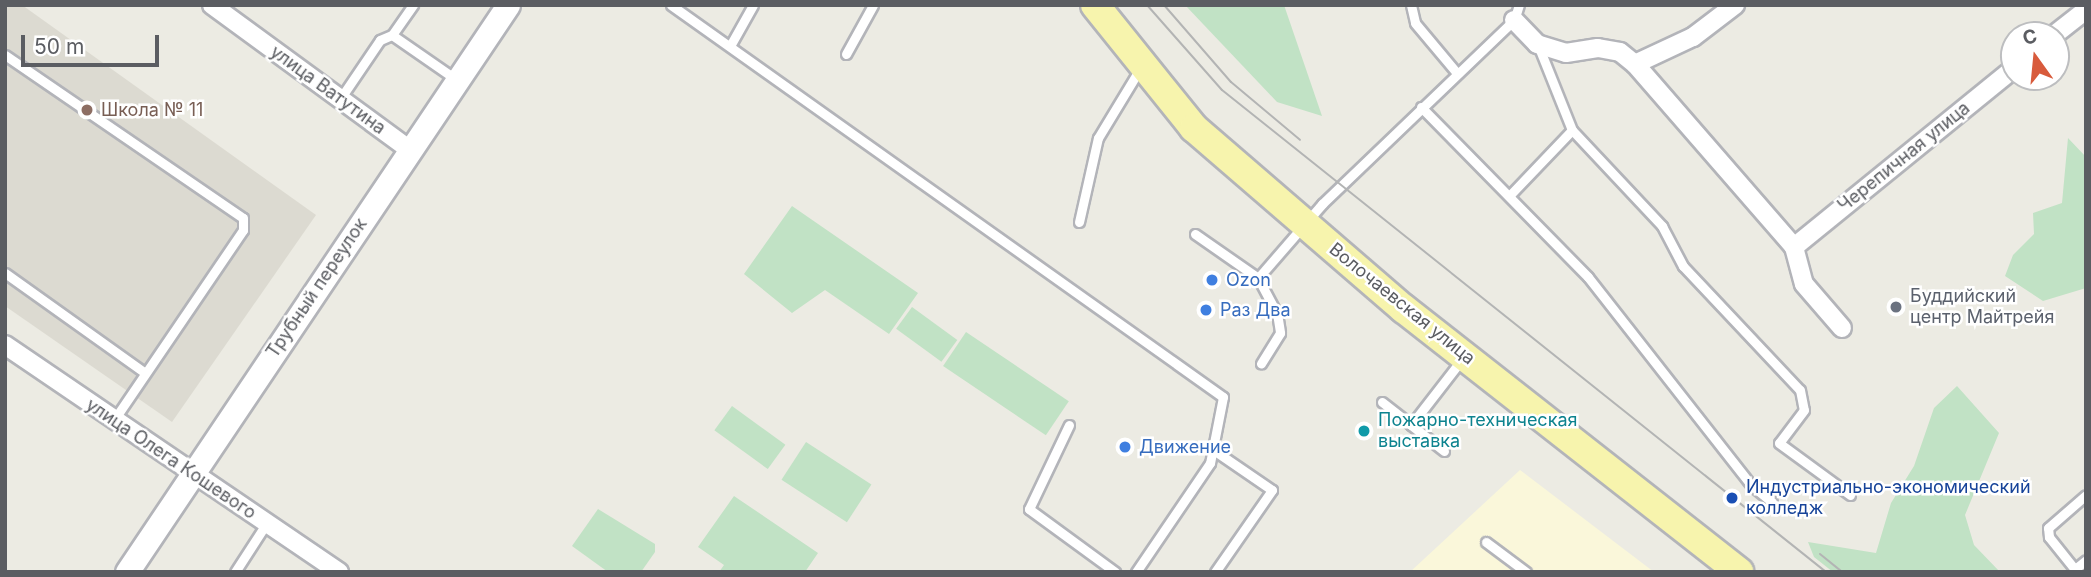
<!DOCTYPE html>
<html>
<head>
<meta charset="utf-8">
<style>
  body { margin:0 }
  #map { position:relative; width:2091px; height:577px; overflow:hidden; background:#ecebe3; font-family:Inter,sans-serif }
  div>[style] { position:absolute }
  .commercial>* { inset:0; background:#faf7da }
  .education>* { inset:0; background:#dcdad1 }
  .green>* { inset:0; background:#c1e2c5; transform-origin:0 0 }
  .roads { filter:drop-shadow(2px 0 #b3b4b9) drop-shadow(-2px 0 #b3b4b9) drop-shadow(0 2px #b3b4b9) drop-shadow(0 -2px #b3b4b9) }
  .service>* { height:9px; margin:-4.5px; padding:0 4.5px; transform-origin:4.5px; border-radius:4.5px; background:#fff }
  .minor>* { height:18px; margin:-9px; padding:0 9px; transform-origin:9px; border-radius:9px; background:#fff }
  .tertiary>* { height:23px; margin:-11.5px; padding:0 11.5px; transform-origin:11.5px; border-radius:11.5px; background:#fff }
  .primary>* { height:28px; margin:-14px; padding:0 14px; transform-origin:14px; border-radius:14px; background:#f7f4ad }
  .tram>* { height:2px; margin:-1px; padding:0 1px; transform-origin:1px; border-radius:1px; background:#b3b4b4 }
  .dots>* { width:19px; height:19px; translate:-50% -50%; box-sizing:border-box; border:4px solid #fff; border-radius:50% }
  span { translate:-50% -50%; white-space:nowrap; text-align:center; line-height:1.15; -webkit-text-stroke:5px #fff; paint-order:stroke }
  .street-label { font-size:18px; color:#5b5d62 }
  .education-label { font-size:18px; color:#785e54 }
  .left { translate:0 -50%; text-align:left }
  .shop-label { font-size:18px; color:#366cbe }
  .worship-label { font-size:18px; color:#5b616d }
  .culture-label { font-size:18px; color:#0d838f }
  .transit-label { font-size:18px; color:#164399 }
  .frame { position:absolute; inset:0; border:7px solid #5b5d62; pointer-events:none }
  .north { position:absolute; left:2000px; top:21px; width:70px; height:70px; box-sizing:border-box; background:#fff; border:2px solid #bdbec0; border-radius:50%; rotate:345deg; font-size:19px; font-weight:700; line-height:28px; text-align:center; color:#5b5d62 }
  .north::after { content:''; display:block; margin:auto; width:24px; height:32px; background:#d85b3c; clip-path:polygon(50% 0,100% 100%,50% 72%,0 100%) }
  .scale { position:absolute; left:21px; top:35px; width:138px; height:32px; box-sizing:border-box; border:4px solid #5b5d62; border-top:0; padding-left:9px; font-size:21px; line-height:24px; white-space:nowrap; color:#5b5d62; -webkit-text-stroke:5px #fff; paint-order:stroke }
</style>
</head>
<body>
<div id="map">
  <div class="commercial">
    <i style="clip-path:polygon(1520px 470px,1654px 572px,1410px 572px)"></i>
  </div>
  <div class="education">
    <i style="clip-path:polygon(5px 5px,22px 5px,316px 215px,172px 422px,5px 306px)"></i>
  </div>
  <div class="green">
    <i style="clip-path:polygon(1185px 5px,1284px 5px,1322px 116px,1277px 102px)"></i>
    <i style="clip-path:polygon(2068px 138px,2086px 157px,2086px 288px,2043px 301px,2005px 276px,2013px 255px,2034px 234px,2033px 213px,2062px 203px)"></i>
    <i style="clip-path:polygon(792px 206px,918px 293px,889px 334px,825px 290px,792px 313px,744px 274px)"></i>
    <i style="left:912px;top:307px;width:56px;height:27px;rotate:36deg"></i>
    <i style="left:966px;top:332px;width:124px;height:41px;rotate:34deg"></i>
    <i style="clip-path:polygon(1957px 386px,1999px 433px,1965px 515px,1974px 545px,2000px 572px,1833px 572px,1814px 557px,1808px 542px,1876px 553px,1891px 503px,1914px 466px,1934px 408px)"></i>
    <i style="left:732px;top:406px;width:66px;height:30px;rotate:36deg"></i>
    <i style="left:806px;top:442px;width:78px;height:45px;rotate:33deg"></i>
    <i style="clip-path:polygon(734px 496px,818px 553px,805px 572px,719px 572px,724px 565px,698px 547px)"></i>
    <i style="clip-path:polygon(598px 509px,655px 544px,655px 552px,641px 572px,608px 572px,572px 546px)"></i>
  </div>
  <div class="roads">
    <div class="service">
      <i style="left:671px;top:5px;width:677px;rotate:35.38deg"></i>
      <i style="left:1223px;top:397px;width:67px;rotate:101.1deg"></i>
      <i style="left:1210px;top:463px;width:132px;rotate:124.2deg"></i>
      <i style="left:1411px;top:5px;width:18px;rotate:77deg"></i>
      <i style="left:1415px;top:23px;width:65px;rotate:50deg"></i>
      <i style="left:392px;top:35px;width:79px;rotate:34.7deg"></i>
      <i style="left:1538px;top:45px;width:92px;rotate:68.2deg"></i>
      <i style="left:1572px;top:130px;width:132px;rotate:46.8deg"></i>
      <i style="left:1662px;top:226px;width:45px;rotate:62.3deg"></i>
      <i style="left:1683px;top:266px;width:170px;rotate:46.7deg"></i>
      <i style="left:1800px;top:390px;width:20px;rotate:79deg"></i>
      <i style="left:1804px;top:410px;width:41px;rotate:127.1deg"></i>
      <i style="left:1779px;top:443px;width:88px;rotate:36.2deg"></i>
      <i style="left:730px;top:46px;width:47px;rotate:-60.7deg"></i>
      <i style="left:846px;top:54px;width:56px;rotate:-61.1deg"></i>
      <i style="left:5px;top:55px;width:288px;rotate:34.4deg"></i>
      <i style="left:243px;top:218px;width:12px;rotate:90deg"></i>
      <i style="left:243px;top:230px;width:230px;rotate:124.2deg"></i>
      <i style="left:340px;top:99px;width:71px;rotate:-55.9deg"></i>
      <i style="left:380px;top:40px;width:13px;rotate:-23deg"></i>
      <i style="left:392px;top:35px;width:37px;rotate:-55deg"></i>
      <i style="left:1421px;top:107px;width:238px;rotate:45.5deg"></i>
      <i style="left:1588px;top:277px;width:264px;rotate:51.9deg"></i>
      <i style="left:1751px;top:485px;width:27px;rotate:39deg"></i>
      <i style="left:1509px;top:196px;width:91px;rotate:-46.3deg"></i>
      <i style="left:1079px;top:222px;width:86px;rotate:-77.3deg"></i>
      <i style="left:1098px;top:138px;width:83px;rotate:-58.8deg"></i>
      <i style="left:1195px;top:234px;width:77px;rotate:34.9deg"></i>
      <i style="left:1258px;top:278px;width:40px;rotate:62deg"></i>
      <i style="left:1277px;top:313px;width:20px;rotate:81deg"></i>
      <i style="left:1280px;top:333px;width:36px;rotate:122deg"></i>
      <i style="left:5px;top:273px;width:172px;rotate:35.5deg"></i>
      <i style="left:1258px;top:278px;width:98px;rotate:-49.1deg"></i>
      <i style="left:1322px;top:204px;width:266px;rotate:-43.8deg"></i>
      <i style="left:1514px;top:20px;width:16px;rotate:-72deg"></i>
      <i style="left:1382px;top:402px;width:37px;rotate:38deg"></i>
      <i style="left:1069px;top:425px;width:93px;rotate:115.5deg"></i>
      <i style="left:1029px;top:509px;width:107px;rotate:36.2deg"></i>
      <i style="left:1215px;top:451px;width:69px;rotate:34.4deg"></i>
      <i style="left:1272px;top:490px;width:100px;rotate:124.8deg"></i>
      <i style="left:1444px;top:451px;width:42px;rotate:-141.8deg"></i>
      <i style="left:1411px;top:425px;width:85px;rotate:-52.2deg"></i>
      <i style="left:1486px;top:542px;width:50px;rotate:36.9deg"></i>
      <i style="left:2075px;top:569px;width:14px;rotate:-39deg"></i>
      <i style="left:235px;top:572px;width:57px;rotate:-57.1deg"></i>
      <i style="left:2077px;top:572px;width:45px;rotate:-128.7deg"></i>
      <i style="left:2049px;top:537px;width:9px;rotate:-96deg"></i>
      <i style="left:2048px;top:528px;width:50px;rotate:-41deg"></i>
    </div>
    <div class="minor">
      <i style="left:212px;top:5px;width:245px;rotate:36.2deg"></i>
      <i style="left:1514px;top:20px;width:33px;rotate:46deg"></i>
      <i style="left:1537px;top:44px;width:30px;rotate:17deg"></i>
      <i style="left:1566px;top:53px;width:32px;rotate:-9deg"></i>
      <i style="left:1598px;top:48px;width:22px;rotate:10deg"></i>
      <i style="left:1620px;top:52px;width:19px;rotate:39deg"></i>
      <i style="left:1635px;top:64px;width:64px;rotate:-25deg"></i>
      <i style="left:1693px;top:37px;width:53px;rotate:-37.3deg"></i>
      <i style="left:2054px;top:35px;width:41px;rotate:-38deg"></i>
      <i style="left:1635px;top:64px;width:242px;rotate:49deg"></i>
      <i style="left:1794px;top:247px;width:38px;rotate:75deg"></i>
      <i style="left:1804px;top:284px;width:58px;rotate:49.2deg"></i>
      <i style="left:1794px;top:247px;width:284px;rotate:-39.1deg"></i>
      <i style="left:5px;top:345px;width:404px;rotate:34.2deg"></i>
    </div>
    <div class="tertiary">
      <i style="left:127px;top:572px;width:683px;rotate:-56.1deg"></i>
    </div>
    <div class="primary">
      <i style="left:1095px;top:5px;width:158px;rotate:51.2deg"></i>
      <i style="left:1194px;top:128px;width:277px;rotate:40.8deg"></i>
      <i style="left:1404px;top:309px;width:426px;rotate:38.1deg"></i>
    </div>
  </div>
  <div class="tram">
    <i style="left:1147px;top:5px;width:113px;rotate:48.6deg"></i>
    <i style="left:1222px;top:90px;width:773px;rotate:38.59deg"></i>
    <i style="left:1164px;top:5px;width:102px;rotate:49deg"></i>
    <i style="left:1231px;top:82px;width:90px;rotate:40deg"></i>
    <i style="left:1820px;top:554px;width:28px;rotate:39deg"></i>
  </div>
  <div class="dots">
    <i style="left:87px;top:110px;background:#8d6e63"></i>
    <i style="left:1212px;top:280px;background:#3f7fe0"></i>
    <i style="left:1896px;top:307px;background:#6b7280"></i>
    <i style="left:1206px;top:310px;background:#3f7fe0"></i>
    <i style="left:1364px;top:431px;background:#0f9aa8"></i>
    <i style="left:1125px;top:447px;background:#3f7fe0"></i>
    <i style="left:1732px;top:498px;background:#1a4fb4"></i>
  </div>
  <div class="street-label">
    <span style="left:328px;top:90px;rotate:36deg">улица Ватутина</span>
    <span style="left:1904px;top:157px;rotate:-39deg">Черепичная улица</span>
    <span style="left:317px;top:288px;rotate:-56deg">Трубный переулок</span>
    <span style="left:1402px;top:304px;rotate:39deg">Волочаевская улица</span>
    <span style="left:171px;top:459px;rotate:34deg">улица Олега Кошевого</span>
  </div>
  <div class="education-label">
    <span class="left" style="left:101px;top:110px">Школа № 11</span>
  </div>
  <div class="shop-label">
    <span class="left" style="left:1226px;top:280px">Ozon</span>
    <span class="left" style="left:1220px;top:310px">Раз Два</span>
    <span class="left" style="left:1139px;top:447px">Движение</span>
  </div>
  <div class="worship-label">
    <span class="left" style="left:1910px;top:307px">Буддийский<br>центр Майтрейя</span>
  </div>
  <div class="culture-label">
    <span class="left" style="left:1378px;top:431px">Пожарно-техническая<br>выставка</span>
  </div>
  <div class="transit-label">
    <span class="left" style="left:1746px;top:498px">Индустриально-экономический<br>колледж</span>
  </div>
  <div class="frame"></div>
  <div class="north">С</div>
  <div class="scale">50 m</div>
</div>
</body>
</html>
